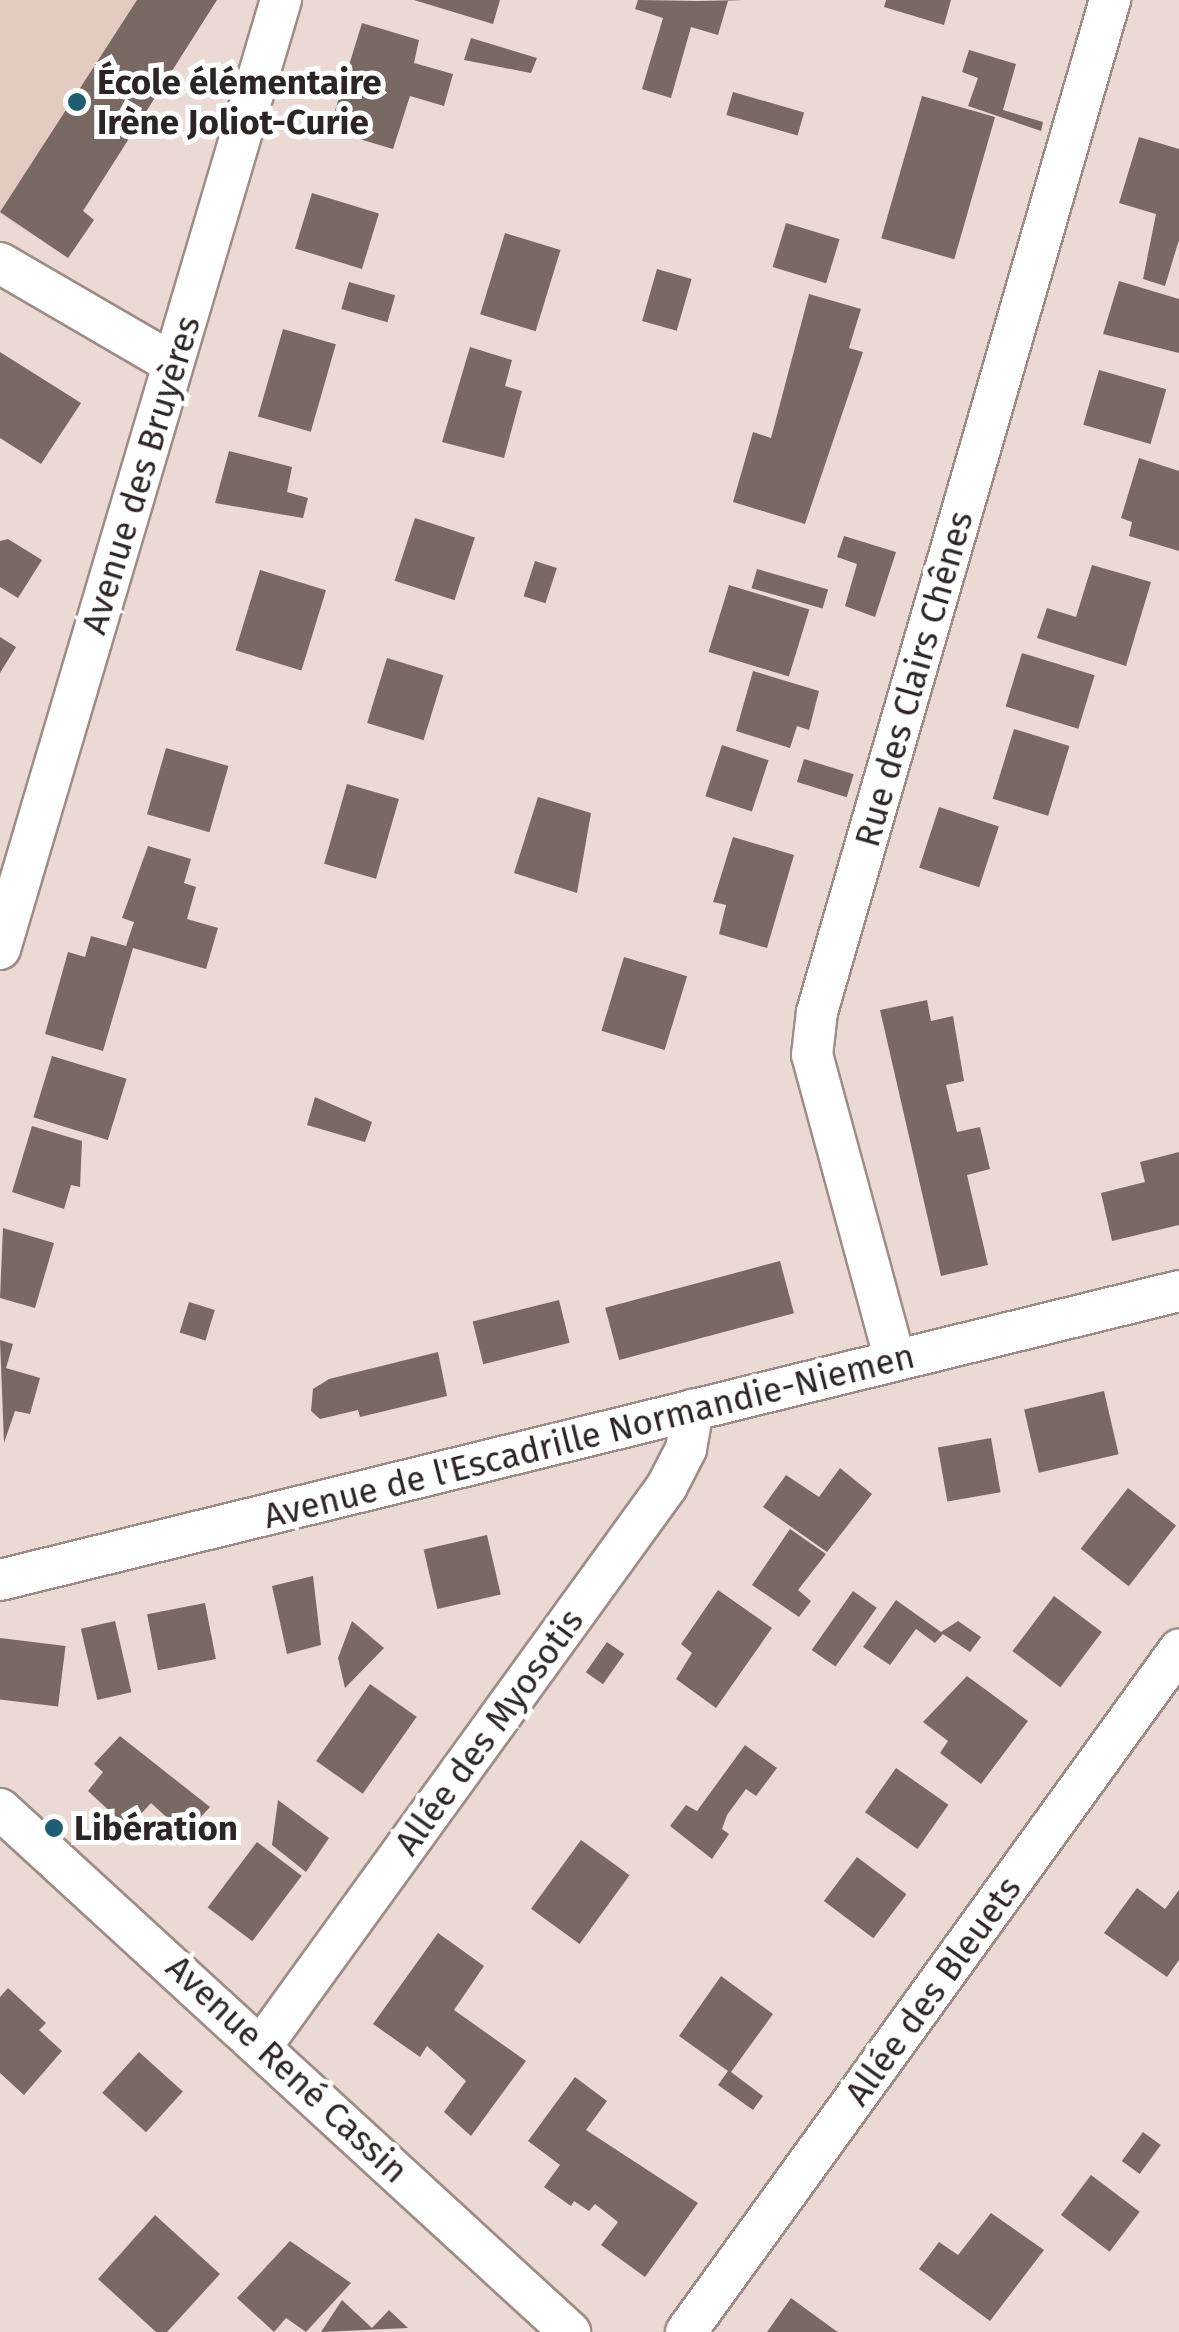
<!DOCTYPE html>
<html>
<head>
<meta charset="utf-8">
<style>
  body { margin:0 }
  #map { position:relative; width:1179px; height:2332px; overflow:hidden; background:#ebdad3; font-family:"Fira Sans",sans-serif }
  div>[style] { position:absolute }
  .built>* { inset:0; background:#e4cbc1 }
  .building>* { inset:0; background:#786963; transform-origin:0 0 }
  .roads { filter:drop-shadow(2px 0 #9d8d86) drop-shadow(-2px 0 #9d8d86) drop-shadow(0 2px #9d8d86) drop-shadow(0 -2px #9d8d86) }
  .minor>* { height:40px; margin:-20px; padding:0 20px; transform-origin:20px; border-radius:20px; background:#fff }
  .dots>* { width:28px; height:28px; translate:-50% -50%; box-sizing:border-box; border:5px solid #fff; border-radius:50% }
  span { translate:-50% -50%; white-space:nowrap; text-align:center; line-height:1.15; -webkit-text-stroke:10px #fff; paint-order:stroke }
  .poi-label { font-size:35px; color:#2c2523; font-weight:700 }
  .left { translate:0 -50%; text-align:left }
  .street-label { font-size:35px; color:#2c2523 }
</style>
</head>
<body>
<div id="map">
  <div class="built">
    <i style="clip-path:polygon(0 0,217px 0,83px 210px,94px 220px,68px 258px,0 214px)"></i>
  </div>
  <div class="building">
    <i style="clip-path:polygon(137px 0,217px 0,83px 211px,94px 220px,68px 258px,0 212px)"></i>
    <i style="clip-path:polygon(414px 0,500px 0,493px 24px)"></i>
    <i style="clip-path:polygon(638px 0,699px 1px,744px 0,728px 1px,718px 35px,691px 27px,671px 98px,642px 89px,663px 18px,635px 9px)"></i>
    <i style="clip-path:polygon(886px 0,951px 0,944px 25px,884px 7px)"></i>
    <i style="clip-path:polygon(362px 23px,419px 40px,414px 63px,453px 74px,444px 106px,410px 96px,393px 149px,329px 130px)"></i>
    <i style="clip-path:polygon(471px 38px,537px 58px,531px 73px,464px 60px)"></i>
    <i style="clip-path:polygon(969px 50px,1016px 64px,1003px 110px,1043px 122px,1041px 131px,968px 106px,978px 78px,962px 72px)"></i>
    <i style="left:733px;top:92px;width:74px;height:24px;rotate:16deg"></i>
    <i style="left:922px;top:96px;width:76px;height:148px;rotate:16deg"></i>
    <i style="clip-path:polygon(1139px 137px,1179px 149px,1179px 240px,1165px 286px,1143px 279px,1156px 214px,1119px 203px)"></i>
    <i style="left:312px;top:193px;width:70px;height:58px;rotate:17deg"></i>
    <i style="left:786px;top:223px;width:56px;height:46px;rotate:17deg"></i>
    <i style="left:505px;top:233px;width:58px;height:85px;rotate:17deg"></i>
    <i style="left:657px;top:269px;width:36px;height:54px;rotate:16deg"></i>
    <i style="clip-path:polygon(1119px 281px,1179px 299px,1179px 353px,1103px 334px)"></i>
    <i style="left:349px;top:282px;width:48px;height:28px;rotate:16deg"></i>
    <i style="clip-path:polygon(809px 294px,861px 309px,849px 348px,863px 352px,805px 524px,733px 502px,753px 432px,771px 438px)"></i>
    <i style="left:283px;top:329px;width:55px;height:91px;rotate:16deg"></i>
    <i style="clip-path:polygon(470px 347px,512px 360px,505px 386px,522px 391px,504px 458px,442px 442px)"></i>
    <i style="clip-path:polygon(0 352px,81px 403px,41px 464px,0 438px)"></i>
    <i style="left:1099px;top:370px;width:70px;height:57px;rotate:16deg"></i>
    <i style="clip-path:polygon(229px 451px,292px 467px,287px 492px,308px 498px,303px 518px,215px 503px)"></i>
    <i style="clip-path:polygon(1139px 458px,1179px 471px,1179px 551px,1129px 536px,1132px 522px,1121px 518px)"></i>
    <i style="left:415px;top:518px;width:63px;height:66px;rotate:18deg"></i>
    <i style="clip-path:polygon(844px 536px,896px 552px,875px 617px,845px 606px,857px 564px,837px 557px)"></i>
    <i style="clip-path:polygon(8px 539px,42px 560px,18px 598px,0 587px,0 541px)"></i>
    <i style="left:535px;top:561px;width:23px;height:37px;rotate:18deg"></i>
    <i style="clip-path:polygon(1092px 565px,1151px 582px,1126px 666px,1037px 638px,1047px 608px,1076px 617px)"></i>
    <i style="left:757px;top:569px;width:74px;height:20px;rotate:16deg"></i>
    <i style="left:260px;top:570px;width:69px;height:84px;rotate:17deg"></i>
    <i style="left:729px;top:585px;width:84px;height:70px;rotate:17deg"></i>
    <i style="clip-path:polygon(0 637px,16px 647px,0 673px)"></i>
    <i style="left:1022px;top:653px;width:76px;height:56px;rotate:17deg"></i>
    <i style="left:387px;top:658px;width:59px;height:68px;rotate:17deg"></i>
    <i style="clip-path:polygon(753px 671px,819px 691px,809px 730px,797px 726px,790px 748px,736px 731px)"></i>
    <i style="left:1014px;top:729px;width:58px;height:73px;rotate:17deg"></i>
    <i style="left:722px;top:745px;width:49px;height:54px;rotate:18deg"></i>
    <i style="left:166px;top:748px;width:65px;height:69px;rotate:16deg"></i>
    <i style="left:804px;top:759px;width:52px;height:24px;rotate:17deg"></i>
    <i style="left:347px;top:784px;width:54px;height:83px;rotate:16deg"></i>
    <i style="clip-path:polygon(538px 797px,591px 813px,577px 893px,514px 873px)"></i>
    <i style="left:939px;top:807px;width:63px;height:64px;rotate:18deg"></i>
    <i style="clip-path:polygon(733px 837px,794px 855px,767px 948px,719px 934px,726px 905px,713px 902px)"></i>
    <i style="clip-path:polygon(148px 846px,191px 859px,184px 883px,196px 887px,187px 919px,218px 928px,206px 969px,133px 948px,103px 1051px,45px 1034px,68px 952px,85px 957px,91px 936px,126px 946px,134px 922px,122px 918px)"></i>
    <i style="left:624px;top:957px;width:66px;height:77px;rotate:17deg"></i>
    <i style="clip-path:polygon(927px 1000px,931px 1021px,953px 1016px,964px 1081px,946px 1085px,957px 1132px,980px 1127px,990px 1169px,967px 1175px,988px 1265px,941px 1276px,880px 1010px)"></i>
    <i style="left:52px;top:1056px;width:78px;height:64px;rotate:17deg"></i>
    <i style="clip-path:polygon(315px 1097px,372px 1122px,365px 1142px,307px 1125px)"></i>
    <i style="clip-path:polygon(32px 1126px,82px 1141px,80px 1187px,71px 1185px,64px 1209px,12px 1192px)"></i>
    <i style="clip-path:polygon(1179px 1152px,1179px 1225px,1112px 1241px,1101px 1193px,1145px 1182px,1140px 1162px)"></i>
    <i style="clip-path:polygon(3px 1228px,54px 1243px,35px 1308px,0 1298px)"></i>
    <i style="left:780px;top:1261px;width:54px;height:181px;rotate:75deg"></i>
    <i style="left:559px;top:1300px;width:44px;height:89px;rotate:76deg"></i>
    <i style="left:189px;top:1302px;width:27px;height:32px;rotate:17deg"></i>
    <i style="clip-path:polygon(0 1340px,13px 1344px,6px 1368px,40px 1378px,30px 1414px,15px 1411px,4px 1443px)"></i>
    <i style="clip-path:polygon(438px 1352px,447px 1396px,360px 1417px,358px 1410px,320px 1419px,311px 1411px,313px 1389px,329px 1379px)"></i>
    <i style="left:1104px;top:1391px;width:65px;height:82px;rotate:77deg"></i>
    <i style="left:991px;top:1438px;width:55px;height:54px;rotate:80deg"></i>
    <i style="clip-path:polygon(840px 1468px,872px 1494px,827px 1552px,763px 1507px,786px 1475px,819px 1497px)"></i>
    <i style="left:1128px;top:1488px;width:61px;height:77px;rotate:38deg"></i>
    <i style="clip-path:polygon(790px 1529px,826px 1554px,798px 1590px,811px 1601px,799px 1617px,752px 1585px)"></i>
    <i style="left:487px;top:1535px;width:61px;height:65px;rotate:77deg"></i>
    <i style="clip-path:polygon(313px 1576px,321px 1645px,287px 1654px,272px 1586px)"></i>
    <i style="clip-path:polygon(718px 1590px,772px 1628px,716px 1708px,676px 1679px,692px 1653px,681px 1644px)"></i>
    <i style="left:853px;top:1591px;width:29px;height:72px;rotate:35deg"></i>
    <i style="left:1054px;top:1596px;width:60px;height:69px;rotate:37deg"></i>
    <i style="clip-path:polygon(896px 1600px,941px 1632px,958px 1621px,981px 1637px,970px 1652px,943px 1634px,935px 1643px,916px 1629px,890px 1665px,863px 1647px)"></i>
    <i style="left:205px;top:1603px;width:57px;height:59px;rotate:79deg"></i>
    <i style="left:115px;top:1621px;width:73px;height:35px;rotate:77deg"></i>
    <i style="clip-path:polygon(352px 1621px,384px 1648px,345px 1688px,338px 1658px)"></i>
    <i style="left:0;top:1638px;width:66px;height:61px;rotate:7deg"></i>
    <i style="left:607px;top:1642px;width:21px;height:37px;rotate:35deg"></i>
    <i style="clip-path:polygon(967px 1676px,1028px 1721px,981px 1784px,940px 1753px,948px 1741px,923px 1722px)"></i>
    <i style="left:370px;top:1684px;width:57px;height:94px;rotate:35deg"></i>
    <i style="clip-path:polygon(120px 1736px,210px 1807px,185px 1834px,151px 1803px,128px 1828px,88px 1791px,103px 1772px,94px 1764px)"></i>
    <i style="clip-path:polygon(745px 1745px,777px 1768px,756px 1796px,746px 1789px,727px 1815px,722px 1829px,729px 1834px,712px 1859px,670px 1826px,686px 1805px,697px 1811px)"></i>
    <i style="left:896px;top:1768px;width:64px;height:54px;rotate:35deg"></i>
    <i style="clip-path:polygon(278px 1800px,329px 1838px,306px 1872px,272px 1845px)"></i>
    <i style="left:581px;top:1840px;width:60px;height:85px;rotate:36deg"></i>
    <i style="left:257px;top:1842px;width:56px;height:82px;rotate:37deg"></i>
    <i style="left:857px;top:1857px;width:62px;height:55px;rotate:37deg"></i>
    <i style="clip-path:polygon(1137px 1888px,1165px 1909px,1179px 1890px,1179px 1960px,1167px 1977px,1104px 1933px)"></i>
    <i style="clip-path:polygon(438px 1933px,484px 1966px,454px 2010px,526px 2061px,471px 2136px,444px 2112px,466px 2081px,427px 2046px,420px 2057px,373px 2024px)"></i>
    <i style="clip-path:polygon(721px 1976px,773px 2014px,731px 2072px,763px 2096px,753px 2110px,718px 2085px,728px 2071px,679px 2036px)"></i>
    <i style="clip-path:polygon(8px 1988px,46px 2023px,39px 2030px,62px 2051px,24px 2095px,0 2073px,0 1997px)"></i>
    <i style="left:139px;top:2052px;width:59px;height:55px;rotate:42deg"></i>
    <i style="clip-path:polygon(575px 2077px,607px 2101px,586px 2130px,698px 2203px,645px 2277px,601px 2245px,618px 2222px,595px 2204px,589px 2211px,574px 2201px,571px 2206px,544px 2187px,560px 2165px,528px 2141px)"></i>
    <i style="left:1143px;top:2132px;width:22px;height:36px;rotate:36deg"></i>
    <i style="left:1091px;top:2175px;width:61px;height:50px;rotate:37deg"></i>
    <i style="clip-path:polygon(991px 2213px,1044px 2250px,990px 2321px,919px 2269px,939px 2242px,958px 2255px)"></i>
    <i style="clip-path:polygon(155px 2215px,220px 2274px,167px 2332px,156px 2332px,98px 2279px)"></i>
    <i style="clip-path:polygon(290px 2241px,351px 2283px,306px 2332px,286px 2318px,274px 2332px,237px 2298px)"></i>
    <i style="clip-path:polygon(791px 2298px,832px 2328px,838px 2332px,767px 2332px)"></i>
    <i style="clip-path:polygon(342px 2300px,372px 2328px,389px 2310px,408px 2328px,321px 2332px)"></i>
  </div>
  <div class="roads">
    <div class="minor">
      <i style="left:0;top:263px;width:199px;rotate:30.2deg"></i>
      <i style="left:0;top:949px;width:990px;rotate:-73.51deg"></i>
      <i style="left:895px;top:1360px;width:316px;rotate:-105.2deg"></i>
      <i style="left:812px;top:1055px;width:43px;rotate:-83.4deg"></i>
      <i style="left:817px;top:1012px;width:1054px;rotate:-73.85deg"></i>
      <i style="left:0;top:1580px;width:1214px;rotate:-13.77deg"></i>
      <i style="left:0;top:1809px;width:774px;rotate:42.54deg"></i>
      <i style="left:263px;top:2044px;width:689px;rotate:-54.09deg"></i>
      <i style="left:667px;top:1486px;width:42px;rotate:-62.8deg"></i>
      <i style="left:686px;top:1449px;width:40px;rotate:-80deg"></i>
      <i style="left:686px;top:2332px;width:842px;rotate:-54.14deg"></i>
    </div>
  </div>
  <div class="dots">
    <i style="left:77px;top:102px;background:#1d5e73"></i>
    <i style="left:54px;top:1828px;background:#1d5e73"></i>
  </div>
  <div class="poi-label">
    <span class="left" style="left:97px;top:102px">École élémentaire<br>Irène Joliot-Curie</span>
    <span class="left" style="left:74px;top:1828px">Libération</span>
  </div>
  <div class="street-label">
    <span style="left:141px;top:475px;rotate:-73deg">Avenue des Bruyères</span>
    <span style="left:914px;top:679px;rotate:-74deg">Rue des Clairs Chênes</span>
    <span style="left:589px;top:1436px;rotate:-14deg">Avenue de l'Escadrille Normandie-Niemen</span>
    <span style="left:489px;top:1732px;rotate:-54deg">Allée des Myosotis</span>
    <span style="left:933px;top:1991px;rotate:-54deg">Allée des Bleuets</span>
    <span style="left:287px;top:2069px;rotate:43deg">Avenue René Cassin</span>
  </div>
</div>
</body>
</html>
